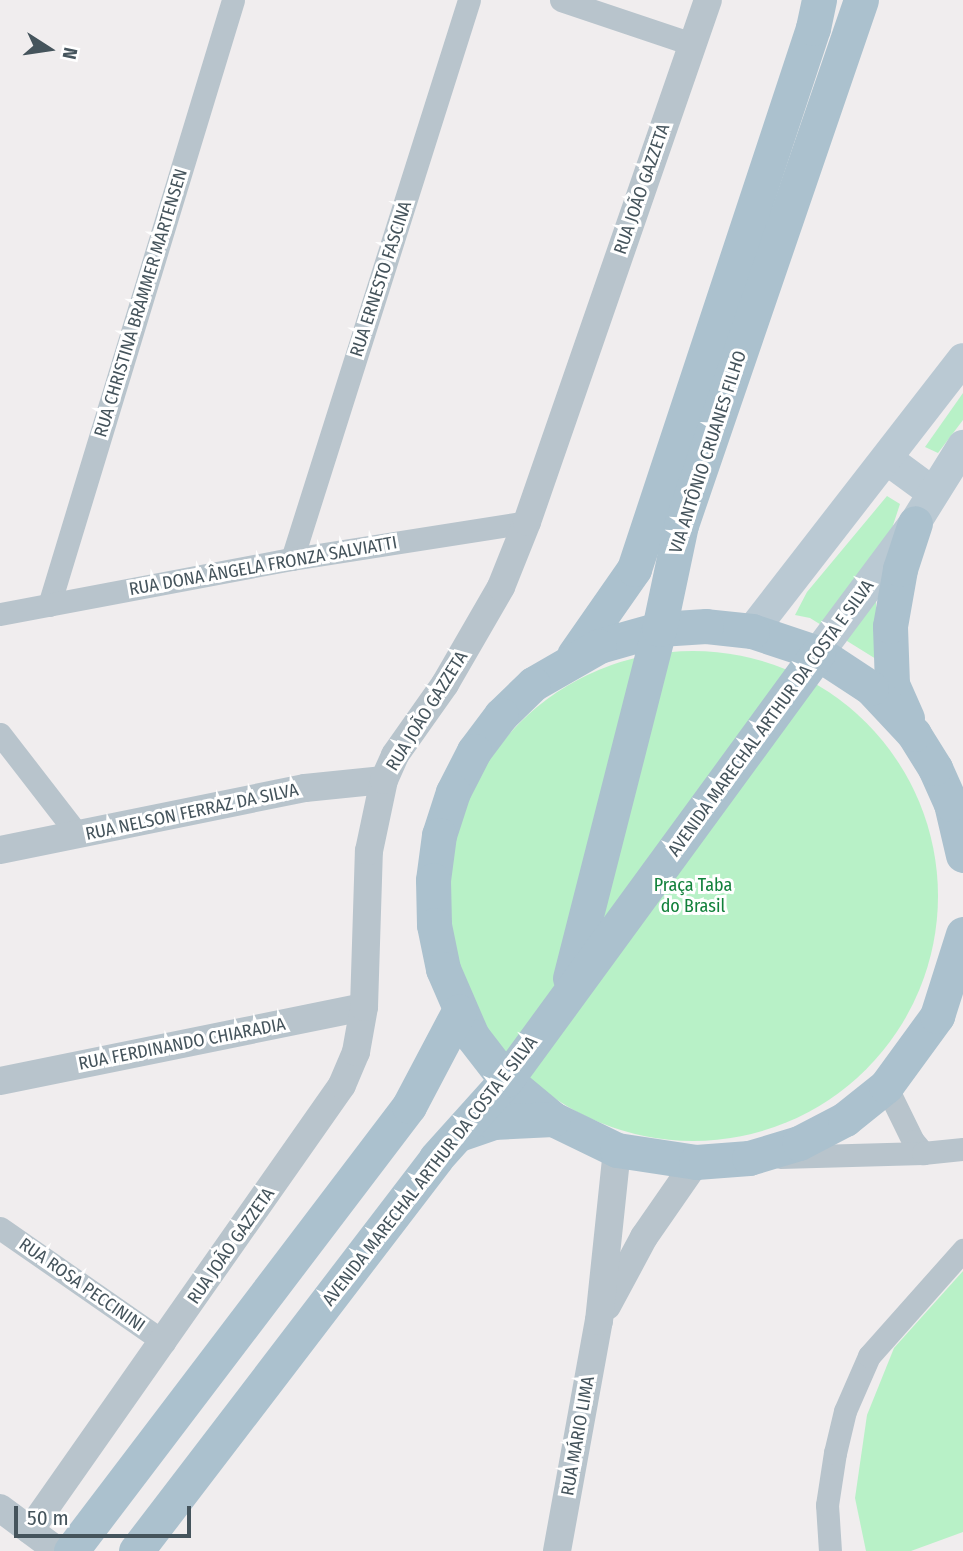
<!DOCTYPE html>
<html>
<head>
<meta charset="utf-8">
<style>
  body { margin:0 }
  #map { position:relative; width:963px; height:1551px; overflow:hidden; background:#f0edee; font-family:"Fira Sans Condensed",sans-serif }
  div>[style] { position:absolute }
  .green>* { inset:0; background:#b8f1c7 }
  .round { border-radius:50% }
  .minor>* { height:23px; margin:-11.5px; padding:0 11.5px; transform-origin:11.5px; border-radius:11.5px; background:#b8c4cc }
  .tertiary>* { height:28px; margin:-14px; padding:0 14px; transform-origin:14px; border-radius:14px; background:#b8c4cc }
  .secondary>* { height:32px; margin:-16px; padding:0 16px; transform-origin:16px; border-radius:16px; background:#bac9d3 }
  .primary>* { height:35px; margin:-17.5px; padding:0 17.5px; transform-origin:17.5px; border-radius:17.5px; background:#abc1ce }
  span { translate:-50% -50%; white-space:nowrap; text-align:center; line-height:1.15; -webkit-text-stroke:6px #fff; paint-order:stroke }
  .street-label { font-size:18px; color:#45545c }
  .park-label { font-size:18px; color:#12813b }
  .north { position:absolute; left:14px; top:14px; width:70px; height:70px; -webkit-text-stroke:5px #fff; paint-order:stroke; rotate:102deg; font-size:19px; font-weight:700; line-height:28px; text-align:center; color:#45545c }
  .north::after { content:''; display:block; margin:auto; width:24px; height:32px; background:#45545c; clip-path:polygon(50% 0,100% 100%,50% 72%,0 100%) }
  .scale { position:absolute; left:14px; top:1506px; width:177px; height:32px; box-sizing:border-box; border:4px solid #45545c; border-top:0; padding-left:9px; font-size:21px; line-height:24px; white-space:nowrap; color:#45545c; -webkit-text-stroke:5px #fff; paint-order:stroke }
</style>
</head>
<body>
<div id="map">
  <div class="green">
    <i style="clip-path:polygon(963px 393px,963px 420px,938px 453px,925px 447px)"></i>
    <i style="clip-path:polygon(887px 496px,900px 504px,876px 577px,876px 659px,810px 618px,795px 615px,807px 592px)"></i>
    <i class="round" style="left:448px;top:651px;width:490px;height:490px"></i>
    <i style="clip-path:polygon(963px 1271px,963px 1532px,911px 1551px,866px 1551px,855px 1498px,867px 1415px,894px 1348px)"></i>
  </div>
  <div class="minor">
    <i style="left:561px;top:0;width:138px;rotate:18.6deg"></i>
    <i style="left:292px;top:559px;width:586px;rotate:-72.43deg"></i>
    <i style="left:49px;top:605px;width:632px;rotate:-73.08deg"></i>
    <i style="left:0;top:614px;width:297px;rotate:-10.7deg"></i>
    <i style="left:292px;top:559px;width:238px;rotate:-8.9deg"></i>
    <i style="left:0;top:734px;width:128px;rotate:52.3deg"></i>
    <i style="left:886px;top:1086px;width:61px;rotate:63.9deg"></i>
    <i style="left:913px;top:1141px;width:16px;rotate:50deg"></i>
    <i style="left:780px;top:1157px;width:143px;rotate:-1.6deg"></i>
    <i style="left:923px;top:1153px;width:40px;rotate:-5.7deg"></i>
    <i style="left:0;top:1228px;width:200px;rotate:34.8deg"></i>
    <i style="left:830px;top:1551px;width:46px;rotate:-93.7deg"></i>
    <i style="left:827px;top:1505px;width:53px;rotate:-81.3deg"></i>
    <i style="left:835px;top:1453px;width:43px;rotate:-76.6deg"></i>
    <i style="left:845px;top:1411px;width:60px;rotate:-66.4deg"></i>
    <i style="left:869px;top:1356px;width:142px;rotate:-48.4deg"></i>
  </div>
  <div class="tertiary">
    <i style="left:0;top:850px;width:311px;rotate:-11.5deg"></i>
    <i style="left:305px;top:788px;width:79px;rotate:-5.8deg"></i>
    <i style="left:0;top:1081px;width:371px;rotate:-11.5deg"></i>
    <i style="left:607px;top:1306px;width:78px;rotate:-61.8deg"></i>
    <i style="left:644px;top:1237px;width:91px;rotate:-55.3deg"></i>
    <i style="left:0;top:1508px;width:72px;rotate:36.6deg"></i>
    <i style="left:30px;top:1530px;width:543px;rotate:-54.96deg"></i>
    <i style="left:342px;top:1085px;width:36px;rotate:-67deg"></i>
    <i style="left:356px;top:1052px;width:46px;rotate:-79.9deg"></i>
    <i style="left:364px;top:1007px;width:156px;rotate:-88.2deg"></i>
    <i style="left:369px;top:851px;width:73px;rotate:-78.1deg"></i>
    <i style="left:384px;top:780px;width:27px;rotate:-66deg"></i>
    <i style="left:395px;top:755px;width:87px;rotate:-54.8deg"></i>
    <i style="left:445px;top:684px;width:112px;rotate:-60deg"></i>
    <i style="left:501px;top:587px;width:70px;rotate:-68.2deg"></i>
    <i style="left:527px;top:522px;width:552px;rotate:-70.88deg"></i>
    <i style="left:557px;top:1551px;width:234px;rotate:-79.7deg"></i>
    <i style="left:599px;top:1321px;width:172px;rotate:-84deg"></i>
  </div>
  <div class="secondary">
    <i style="left:887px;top:459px;width:56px;rotate:36.3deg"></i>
    <i style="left:752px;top:631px;width:344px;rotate:-52.2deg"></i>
    <i style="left:818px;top:653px;width:162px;rotate:-53.3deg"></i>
    <i style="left:915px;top:523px;width:91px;rotate:-58.1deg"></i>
  </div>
  <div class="primary">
    <i style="left:574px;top:655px;width:105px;rotate:-55.1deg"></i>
    <i style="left:634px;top:569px;width:570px;rotate:-71.69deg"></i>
    <i style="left:813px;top:28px;width:29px;rotate:-78deg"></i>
    <i style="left:907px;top:718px;width:37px;rotate:-114deg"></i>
    <i style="left:892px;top:684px;width:58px;rotate:-92deg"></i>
    <i style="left:890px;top:626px;width:58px;rotate:-80deg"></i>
    <i style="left:900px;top:569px;width:48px;rotate:-71.9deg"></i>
    <i style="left:963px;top:855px;width:52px;rotate:-103.2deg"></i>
    <i style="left:951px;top:804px;width:39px;rotate:-114deg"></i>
    <i style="left:935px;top:768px;width:40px;rotate:-122deg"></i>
    <i style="left:914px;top:734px;width:63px;rotate:-133.1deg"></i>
    <i style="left:871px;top:688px;width:64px;rotate:-146.6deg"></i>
    <i style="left:818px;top:653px;width:70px;rotate:-161.6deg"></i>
    <i style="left:752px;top:631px;width:46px;rotate:-173.8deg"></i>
    <i style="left:706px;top:626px;width:47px;rotate:176.3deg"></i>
    <i style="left:659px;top:629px;width:62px;rotate:164.2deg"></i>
    <i style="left:599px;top:646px;width:76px;rotate:150.1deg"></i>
    <i style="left:533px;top:684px;width:45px;rotate:135.9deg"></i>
    <i style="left:501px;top:715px;width:45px;rotate:126.9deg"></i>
    <i style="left:474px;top:751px;width:46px;rotate:117.1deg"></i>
    <i style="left:453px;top:792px;width:45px;rotate:108deg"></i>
    <i style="left:439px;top:835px;width:45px;rotate:97.6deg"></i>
    <i style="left:433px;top:880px;width:45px;rotate:88.7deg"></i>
    <i style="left:434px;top:925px;width:45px;rotate:78.4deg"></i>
    <i style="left:443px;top:969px;width:73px;rotate:66.6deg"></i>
    <i style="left:472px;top:1036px;width:56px;rotate:52.3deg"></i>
    <i style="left:506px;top:1080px;width:61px;rotate:39.7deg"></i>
    <i style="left:553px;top:1119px;width:71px;rotate:25.8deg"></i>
    <i style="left:617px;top:1150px;width:80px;rotate:8.6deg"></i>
    <i style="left:696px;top:1162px;width:53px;rotate:-4.3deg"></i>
    <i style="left:749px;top:1158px;width:52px;rotate:-16.7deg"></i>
    <i style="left:799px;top:1143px;width:52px;rotate:-27.6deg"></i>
    <i style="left:845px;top:1119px;width:53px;rotate:-38.8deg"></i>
    <i style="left:886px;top:1086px;width:87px;rotate:-53.9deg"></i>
    <i style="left:937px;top:1016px;width:86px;rotate:-72.4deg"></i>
    <i style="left:570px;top:978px;width:360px;rotate:-75.7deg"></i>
    <i style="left:659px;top:629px;width:106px;rotate:-78.1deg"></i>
    <i style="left:681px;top:525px;width:555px;rotate:-71.08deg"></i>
    <i style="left:459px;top:1134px;width:36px;rotate:-19deg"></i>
    <i style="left:493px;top:1122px;width:60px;rotate:-2.9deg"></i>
    <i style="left:71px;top:1551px;width:559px;rotate:-52.78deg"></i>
    <i style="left:409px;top:1106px;width:107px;rotate:-62.2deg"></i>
    <i style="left:136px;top:1551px;width:494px;rotate:-52.6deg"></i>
    <i style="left:436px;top:1158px;width:105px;rotate:-48.1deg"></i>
    <i style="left:506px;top:1080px;width:529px;rotate:-53.85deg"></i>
  </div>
  <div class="street-label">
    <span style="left:642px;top:189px;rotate:-71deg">RUA JOÃO GAZZETA</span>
    <span style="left:381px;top:279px;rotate:-72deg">RUA ERNESTO FASCINA</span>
    <span style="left:141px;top:303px;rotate:-73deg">RUA CHRISTINA BRAMMER MARTENSEN</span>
    <span style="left:708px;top:452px;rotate:-72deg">VIA ANTÔNIO CRUANES FILHO</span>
    <span style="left:263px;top:566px;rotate:-10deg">RUA DONA ÂNGELA FRONZA SALVIATTI</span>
    <span style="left:427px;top:711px;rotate:-58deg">RUA JOÃO GAZZETA</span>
    <span style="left:771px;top:718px;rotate:-54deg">AVENIDA MARECHAL ARTHUR DA COSTA E SILVA</span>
    <span style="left:192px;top:812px;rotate:-12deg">RUA NELSON FERRAZ DA SILVA</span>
    <span style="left:182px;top:1044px;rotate:-11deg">RUA FERDINANDO CHIARADIA</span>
    <span style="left:430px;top:1171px;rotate:-52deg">AVENIDA MARECHAL ARTHUR DA COSTA E SILVA</span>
    <span style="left:231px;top:1246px;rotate:-55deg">RUA JOÃO GAZZETA</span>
    <span style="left:82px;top:1285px;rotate:35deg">RUA ROSA PECCININI</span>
    <span style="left:578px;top:1436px;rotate:-80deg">RUA MÁRIO LIMA</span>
  </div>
  <div class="park-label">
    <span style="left:693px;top:896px">Praça Taba<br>do Brasil</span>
  </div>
  <div class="north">N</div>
  <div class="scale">50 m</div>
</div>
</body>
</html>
